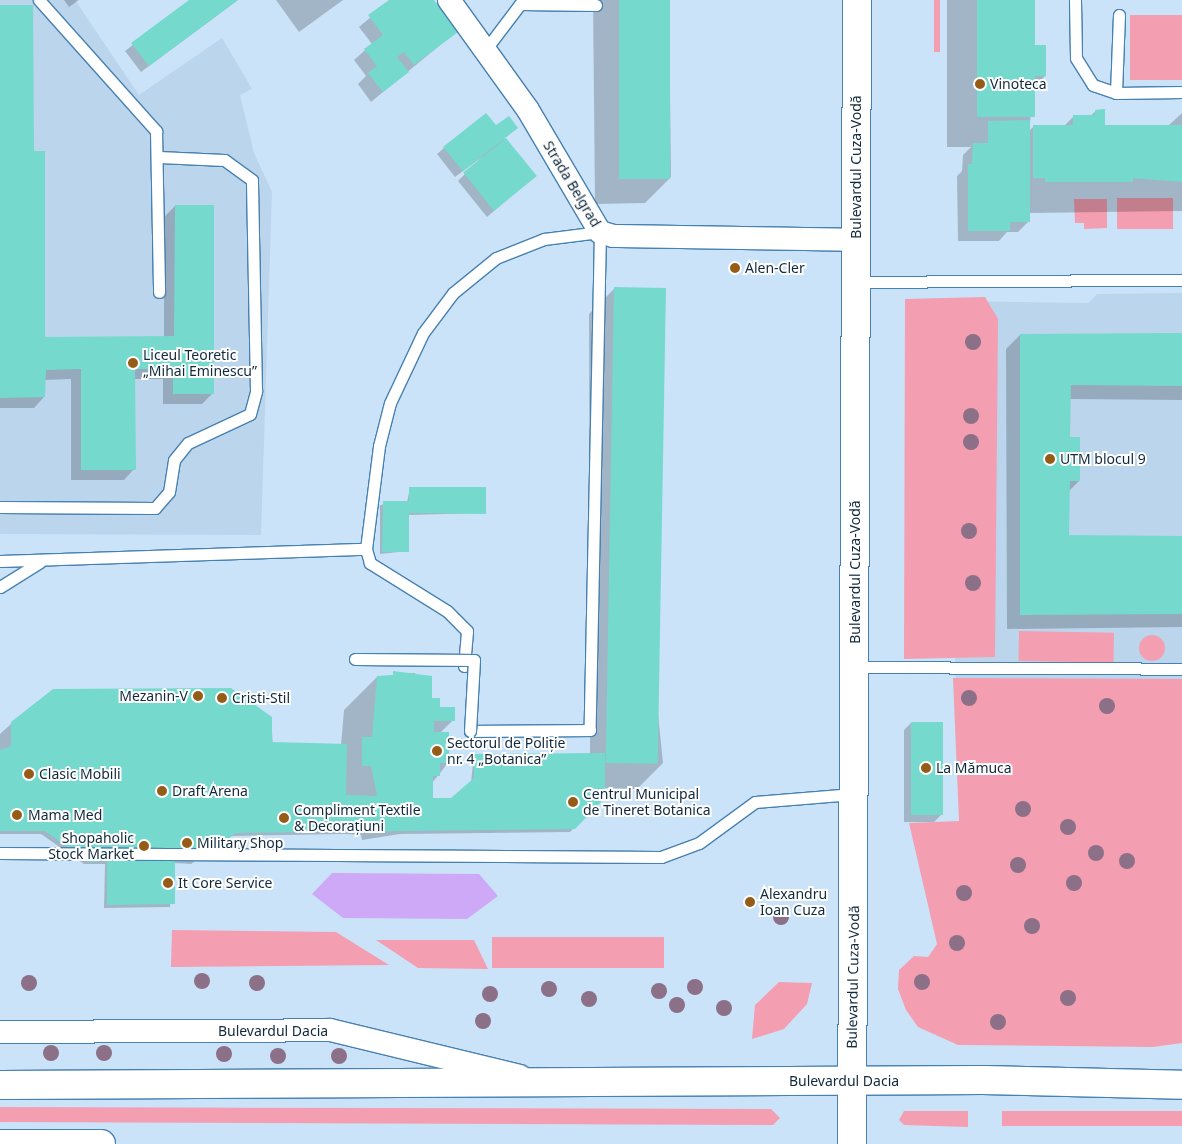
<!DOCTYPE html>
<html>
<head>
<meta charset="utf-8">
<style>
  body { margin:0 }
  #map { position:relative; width:1182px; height:1144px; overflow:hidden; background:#cbe3f8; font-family:"Noto Sans",sans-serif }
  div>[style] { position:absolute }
  .built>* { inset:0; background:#bbd5ec }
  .green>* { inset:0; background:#f49eb1; transform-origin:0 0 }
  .round { border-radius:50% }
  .water>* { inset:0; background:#cea9f7 }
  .shadow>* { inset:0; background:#0003 }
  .building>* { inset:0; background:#75d9cd; transform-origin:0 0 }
  .roads { filter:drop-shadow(1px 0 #4781b1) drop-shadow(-1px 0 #4781b1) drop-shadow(0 1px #4781b1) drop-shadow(0 -1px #4781b1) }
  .service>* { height:11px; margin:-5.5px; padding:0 5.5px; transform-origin:5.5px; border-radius:5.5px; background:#fff }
  .minor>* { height:22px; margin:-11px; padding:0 11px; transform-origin:11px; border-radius:11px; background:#fff }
  .primary>* { height:28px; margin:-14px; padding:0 14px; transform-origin:14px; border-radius:14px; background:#fff }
  .bridges { filter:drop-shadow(1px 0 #4781b1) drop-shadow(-1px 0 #4781b1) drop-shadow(0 1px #4781b1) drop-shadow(0 -1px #4781b1) }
  .service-bridge>* { height:11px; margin:-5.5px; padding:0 5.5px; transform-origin:5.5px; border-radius:5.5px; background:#fff }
  .trees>* { width:16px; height:16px; margin:-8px; border-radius:50%; background:#8c7087 }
  .dots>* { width:14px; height:14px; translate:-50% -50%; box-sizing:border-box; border:2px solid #fff; border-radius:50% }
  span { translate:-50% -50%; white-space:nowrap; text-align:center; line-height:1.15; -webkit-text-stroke:4px #fff; paint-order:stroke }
  .poi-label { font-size:14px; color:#11293d }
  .left { translate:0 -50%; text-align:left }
  .right { translate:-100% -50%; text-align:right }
  .street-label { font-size:14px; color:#11293d }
</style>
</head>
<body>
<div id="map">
  <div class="built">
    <i style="clip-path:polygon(0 0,75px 0,139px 95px,222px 38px,252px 89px,240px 95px,254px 153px,272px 192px,261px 535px,0 534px)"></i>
    <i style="clip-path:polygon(1182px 293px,1182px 959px,968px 959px,955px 667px,958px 301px,1088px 303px,1097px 294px)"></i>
  </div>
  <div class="green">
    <i style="left:934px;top:0;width:6px;height:52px"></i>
    <i style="left:1130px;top:15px;width:52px;height:65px"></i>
    <i style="left:1173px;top:198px;width:31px;height:56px;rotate:90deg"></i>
    <i style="clip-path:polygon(1074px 199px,1107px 199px,1107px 228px,1084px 229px,1084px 223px,1075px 223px)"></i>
    <i style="clip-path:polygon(985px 297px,998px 319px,995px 657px,904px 659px,905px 299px)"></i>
    <i style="left:1019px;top:631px;width:95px;height:30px;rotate:1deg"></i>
    <i class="round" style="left:1139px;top:635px;width:26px;height:26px"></i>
    <i style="clip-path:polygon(953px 678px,1182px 679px,1182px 1043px,1153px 1047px,958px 1045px,918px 1027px,906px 1010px,898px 989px,899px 970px,914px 956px,928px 957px,937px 944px,909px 823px,959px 821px)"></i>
    <i style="clip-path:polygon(172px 930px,336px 932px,389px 965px,171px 967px)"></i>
    <i style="left:492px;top:937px;width:172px;height:31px"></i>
    <i style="clip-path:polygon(376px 940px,474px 940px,488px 969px,418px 968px)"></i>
    <i style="clip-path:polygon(779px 982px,812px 983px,807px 1004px,784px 1029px,752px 1039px,755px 1005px)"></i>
    <i style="clip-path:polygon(0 1107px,771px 1109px,780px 1118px,773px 1125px,0 1122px)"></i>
    <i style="clip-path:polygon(904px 1111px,968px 1111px,968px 1127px,904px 1125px,899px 1120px)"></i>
    <i style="left:1002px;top:1111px;width:180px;height:15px"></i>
  </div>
  <div class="water">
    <i style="clip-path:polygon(332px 873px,479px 874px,498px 896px,467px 919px,343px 918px,312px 894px)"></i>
  </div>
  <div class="shadow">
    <i style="clip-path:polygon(64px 0,79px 0,69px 7px)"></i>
    <i style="clip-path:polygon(191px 0,238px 0,141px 72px,125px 51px)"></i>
    <i style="clip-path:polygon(276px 0,343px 0,299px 32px)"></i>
    <i style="clip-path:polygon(391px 0,432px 0,456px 32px,371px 102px,358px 84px,366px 76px,354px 60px,372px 44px,359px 27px)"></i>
    <i style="clip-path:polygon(593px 0,669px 0,671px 177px,645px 203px,595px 204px)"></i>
    <i style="clip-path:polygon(947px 0,1034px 0,1034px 46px,1045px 76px,1034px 87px,1029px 131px,1034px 126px,1064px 126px,1074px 116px,1090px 116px,1096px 111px,1104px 126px,1168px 126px,1182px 113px,1182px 211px,1029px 213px,1029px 221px,1018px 232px,1007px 232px,999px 241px,958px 241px,957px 176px,962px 171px,963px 155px,971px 147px,947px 147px)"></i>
    <i style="clip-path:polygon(0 6px,32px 152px,44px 338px,164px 337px,164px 217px,175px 206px,213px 393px,202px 404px,163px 404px,163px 379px,134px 379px,134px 469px,124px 480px,71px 480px,71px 379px,44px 380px,44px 397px,34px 408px,0 408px)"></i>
    <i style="clip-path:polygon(504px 138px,535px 176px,487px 217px,458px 181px,482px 157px,455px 177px,437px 154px,444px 148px)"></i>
    <i style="clip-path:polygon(615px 288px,663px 763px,637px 789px,604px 788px,604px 798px,570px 832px,400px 834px,362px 840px,361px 835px,345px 834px,232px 836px,191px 864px,174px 863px,170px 907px,104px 908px,105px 864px,84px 864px,41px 834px,0 834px,0 734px,12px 723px,271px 718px,273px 747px,341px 745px,344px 710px,377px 677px,415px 673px,431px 699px,453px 720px,440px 733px,448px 763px,432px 783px,432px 802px,451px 799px,471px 782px,474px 755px,590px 754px,589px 314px)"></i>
    <i style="clip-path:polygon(1020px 335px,1182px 335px,1182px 400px,1070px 399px,1069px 438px,1079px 481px,1069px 491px,1068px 537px,1182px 537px,1182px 627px,1007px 629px,1006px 349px)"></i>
    <i style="clip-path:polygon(410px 488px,484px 513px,408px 515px,408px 551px,380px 554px,380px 505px,407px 502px)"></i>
    <i style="clip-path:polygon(911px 723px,941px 815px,934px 822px,904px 822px,904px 730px)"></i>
  </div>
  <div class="building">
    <i style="clip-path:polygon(189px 0,238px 0,149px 66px,131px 43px)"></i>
    <i style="clip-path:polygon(389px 0,434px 0,458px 32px,414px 65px,404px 52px,397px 57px,409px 72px,383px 92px,368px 73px,377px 66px,364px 49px,383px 35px,368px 15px)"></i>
    <i style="left:619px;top:0;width:51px;height:179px"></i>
    <i style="clip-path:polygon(977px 0,1035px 0,1035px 45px,1046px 45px,1046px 76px,1035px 76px,1035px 117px,977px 117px)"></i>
    <i style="clip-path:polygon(0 5px,33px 5px,34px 151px,45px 151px,45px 337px,174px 336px,175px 205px,214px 205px,214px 394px,173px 394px,173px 369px,135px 369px,136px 470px,81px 470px,81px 369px,46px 370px,45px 397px,0 398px)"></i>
    <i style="clip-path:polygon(1105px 109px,1105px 125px,1182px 125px,1182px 182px,1133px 178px,1133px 182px,1045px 182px,1045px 178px,1033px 178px,1033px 125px,1073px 125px,1073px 115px,1095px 115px,1095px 110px)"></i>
    <i style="clip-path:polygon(486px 113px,496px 125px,509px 116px,518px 128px,463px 171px,443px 147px)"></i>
    <i style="clip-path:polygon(1030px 120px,1030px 222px,1010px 222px,1010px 231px,968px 231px,968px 164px,972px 164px,973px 143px,988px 143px,988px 121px)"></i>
    <i style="left:506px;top:138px;width:49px;height:55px;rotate:51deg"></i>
    <i style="left:614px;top:287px;width:52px;height:476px;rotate:1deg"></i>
    <i style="clip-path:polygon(1182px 333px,1182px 386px,1071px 385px,1070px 437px,1080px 437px,1080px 481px,1070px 481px,1069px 535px,1182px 536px,1182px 614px,1020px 615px,1020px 334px)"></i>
    <i style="clip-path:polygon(409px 487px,486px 487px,486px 514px,409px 513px,409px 552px,382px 552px,383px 501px,409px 501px)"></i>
    <i style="clip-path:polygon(393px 671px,432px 676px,432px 698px,440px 698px,440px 707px,455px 707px,455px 721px,434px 721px,434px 732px,449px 732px,449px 763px,440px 763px,440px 776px,433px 776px,433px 798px,451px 798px,474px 778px,473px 754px,605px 753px,605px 798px,575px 829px,236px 833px,195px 861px,175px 861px,175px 904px,107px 905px,107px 861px,88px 862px,45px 831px,0 831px,0 750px,11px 746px,11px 722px,53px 689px,231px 688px,272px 717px,272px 742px,347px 744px,346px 795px,377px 796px,371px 766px,362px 766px,362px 737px,372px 737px,377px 676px,393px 675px)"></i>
    <i style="left:911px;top:722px;width:32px;height:93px"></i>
  </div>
  <div class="roads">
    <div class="service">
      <i style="left:39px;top:0;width:176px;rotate:48.2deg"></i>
      <i style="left:156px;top:131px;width:161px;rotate:88.9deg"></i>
      <i style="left:1075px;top:0;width:58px;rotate:89deg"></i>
      <i style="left:1076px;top:58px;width:32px;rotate:58deg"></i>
      <i style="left:1093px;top:85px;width:24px;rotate:19deg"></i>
      <i style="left:1116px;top:93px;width:66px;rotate:-0.9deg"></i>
      <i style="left:486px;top:49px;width:56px;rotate:-52.9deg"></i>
      <i style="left:520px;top:4px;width:76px;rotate:0.8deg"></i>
      <i style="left:1116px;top:93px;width:78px;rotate:-87.8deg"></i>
      <i style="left:856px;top:282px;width:326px;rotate:-0.4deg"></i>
      <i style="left:0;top:507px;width:155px;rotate:0.4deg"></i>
      <i style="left:155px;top:508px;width:21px;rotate:-49deg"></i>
      <i style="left:169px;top:492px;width:32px;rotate:-81deg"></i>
      <i style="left:174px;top:460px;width:22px;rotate:-51deg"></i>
      <i style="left:188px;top:443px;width:68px;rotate:-25.1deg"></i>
      <i style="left:250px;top:414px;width:24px;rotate:-75deg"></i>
      <i style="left:256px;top:391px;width:211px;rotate:-91.1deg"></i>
      <i style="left:252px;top:180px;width:34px;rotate:-144deg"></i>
      <i style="left:224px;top:160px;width:65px;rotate:-177.4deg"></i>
      <i style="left:0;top:561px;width:366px;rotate:-1.9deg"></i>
      <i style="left:0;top:587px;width:47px;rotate:-32deg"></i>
      <i style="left:464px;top:666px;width:35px;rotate:-85deg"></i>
      <i style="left:467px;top:631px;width:28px;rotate:-135deg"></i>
      <i style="left:447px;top:611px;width:91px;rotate:-148.1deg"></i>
      <i style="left:370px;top:563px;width:15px;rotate:-106deg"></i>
      <i style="left:366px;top:549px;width:104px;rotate:-82.8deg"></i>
      <i style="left:379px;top:446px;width:44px;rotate:-75.7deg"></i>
      <i style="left:390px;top:403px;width:77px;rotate:-64.8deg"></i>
      <i style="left:423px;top:333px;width:50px;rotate:-53.1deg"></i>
      <i style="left:453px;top:293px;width:55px;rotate:-39.1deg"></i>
      <i style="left:496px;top:258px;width:52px;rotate:-21.6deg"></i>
      <i style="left:544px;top:239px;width:56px;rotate:-7.1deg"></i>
      <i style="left:600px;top:232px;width:498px;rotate:91.2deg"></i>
      <i style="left:590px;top:730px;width:120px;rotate:179.5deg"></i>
      <i style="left:854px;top:667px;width:328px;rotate:0.3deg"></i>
      <i style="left:0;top:853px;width:661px;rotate:0.35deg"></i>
      <i style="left:661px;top:857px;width:40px;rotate:-20.2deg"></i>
      <i style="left:699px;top:843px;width:69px;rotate:-36.2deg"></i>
      <i style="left:755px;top:802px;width:98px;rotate:-4.7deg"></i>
    </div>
    <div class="minor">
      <i style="left:449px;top:0;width:135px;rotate:54.3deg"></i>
      <i style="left:528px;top:110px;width:142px;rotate:59.5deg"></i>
      <i style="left:600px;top:232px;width:14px;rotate:17deg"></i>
      <i style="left:613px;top:236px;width:243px;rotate:0.9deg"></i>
      <i style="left:0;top:1032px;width:330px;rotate:-0.3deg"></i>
      <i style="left:330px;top:1030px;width:195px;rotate:13.6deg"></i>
    </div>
    <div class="primary">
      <i style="left:0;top:1085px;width:983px;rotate:-0.29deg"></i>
      <i style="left:983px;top:1080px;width:199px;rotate:1.4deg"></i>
      <i style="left:0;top:1144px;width:101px"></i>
      <i style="left:852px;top:1144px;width:1144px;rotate:-89.75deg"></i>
    </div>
  </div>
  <div class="bridges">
    <div class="service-bridge">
      <i style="left:355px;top:659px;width:119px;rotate:0.5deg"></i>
      <i style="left:474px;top:660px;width:71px;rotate:93.2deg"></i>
    </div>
  </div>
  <div class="trees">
    <i style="left:973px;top:342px"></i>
    <i style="left:971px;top:416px"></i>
    <i style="left:971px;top:442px"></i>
    <i style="left:969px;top:531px"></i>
    <i style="left:973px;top:583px"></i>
    <i style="left:969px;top:698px"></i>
    <i style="left:1107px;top:706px"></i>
    <i style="left:1023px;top:809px"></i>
    <i style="left:1068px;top:827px"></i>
    <i style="left:1096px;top:853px"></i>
    <i style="left:1127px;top:861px"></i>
    <i style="left:1018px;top:865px"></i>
    <i style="left:1074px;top:883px"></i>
    <i style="left:964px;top:893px"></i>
    <i style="left:781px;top:917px"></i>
    <i style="left:1032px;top:926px"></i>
    <i style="left:957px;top:943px"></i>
    <i style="left:202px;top:981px"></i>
    <i style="left:922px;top:982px"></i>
    <i style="left:29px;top:983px"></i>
    <i style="left:257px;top:983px"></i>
    <i style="left:695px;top:987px"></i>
    <i style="left:549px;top:989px"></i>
    <i style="left:659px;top:991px"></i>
    <i style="left:490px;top:994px"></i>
    <i style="left:1068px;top:998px"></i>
    <i style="left:589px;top:999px"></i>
    <i style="left:677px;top:1005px"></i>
    <i style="left:724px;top:1008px"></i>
    <i style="left:483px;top:1021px"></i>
    <i style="left:998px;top:1022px"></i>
    <i style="left:51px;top:1053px"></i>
    <i style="left:104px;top:1053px"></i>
    <i style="left:224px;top:1054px"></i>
    <i style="left:278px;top:1056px"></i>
    <i style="left:339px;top:1056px"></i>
  </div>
  <div class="dots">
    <i style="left:980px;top:84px;background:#955c18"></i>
    <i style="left:735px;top:268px;background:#955c18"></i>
    <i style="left:133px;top:363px;background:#955c18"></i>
    <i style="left:1050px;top:459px;background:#955c18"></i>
    <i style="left:198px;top:696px;background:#955c18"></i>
    <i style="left:222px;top:698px;background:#955c18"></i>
    <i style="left:437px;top:751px;background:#955c18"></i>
    <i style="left:926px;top:768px;background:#955c18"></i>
    <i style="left:29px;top:774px;background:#955c18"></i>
    <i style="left:162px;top:791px;background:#955c18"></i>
    <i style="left:573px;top:802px;background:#955c18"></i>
    <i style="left:17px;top:815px;background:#955c18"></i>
    <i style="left:284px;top:818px;background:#955c18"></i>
    <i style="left:187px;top:843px;background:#955c18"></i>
    <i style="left:144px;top:846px;background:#955c18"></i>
    <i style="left:168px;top:883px;background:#955c18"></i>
    <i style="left:750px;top:902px;background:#955c18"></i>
  </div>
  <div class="poi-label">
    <span class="left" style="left:990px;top:84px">Vinoteca</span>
    <span class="left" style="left:745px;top:268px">Alen-Cler</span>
    <span class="left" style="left:143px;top:363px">Liceul Teoretic<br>„Mihai Eminescu”</span>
    <span class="left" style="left:1060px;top:459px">UTM blocul 9</span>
    <span class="right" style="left:188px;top:696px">Mezanin-V</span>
    <span class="left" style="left:232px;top:698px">Cristi-Stil</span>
    <span class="left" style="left:447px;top:751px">Sectorul de Poliție<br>nr. 4 „Botanica”</span>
    <span class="left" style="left:936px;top:768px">La Mămuca</span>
    <span class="left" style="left:39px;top:774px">Clasic Mobili</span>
    <span class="left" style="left:172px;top:791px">Draft Arena</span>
    <span class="left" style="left:583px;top:802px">Centrul Municipal<br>de Tineret Botanica</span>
    <span class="left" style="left:294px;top:818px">Compliment Textile<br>&amp; Decorațiuni</span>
    <span class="left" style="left:28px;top:815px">Mama Med</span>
    <span class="right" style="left:134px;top:846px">Shopaholic<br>Stock Market</span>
    <span class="left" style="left:197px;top:843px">Military Shop</span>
    <span class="left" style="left:178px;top:883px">It Core Service</span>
    <span class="left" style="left:760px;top:902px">Alexandru<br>Ioan Cuza</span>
  </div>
  <div class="street-label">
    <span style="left:856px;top:167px;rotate:-90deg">Bulevardul Cuza-Vodă</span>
    <span style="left:572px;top:184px;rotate:59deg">Strada Belgrad</span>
    <span style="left:855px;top:572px;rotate:-90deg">Bulevardul Cuza-Vodă</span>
    <span style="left:853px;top:977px;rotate:-89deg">Bulevardul Cuza-Vodă</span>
    <span style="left:273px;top:1031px">Bulevardul Dacia</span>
    <span style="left:844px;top:1081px">Bulevardul Dacia</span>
  </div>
</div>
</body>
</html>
